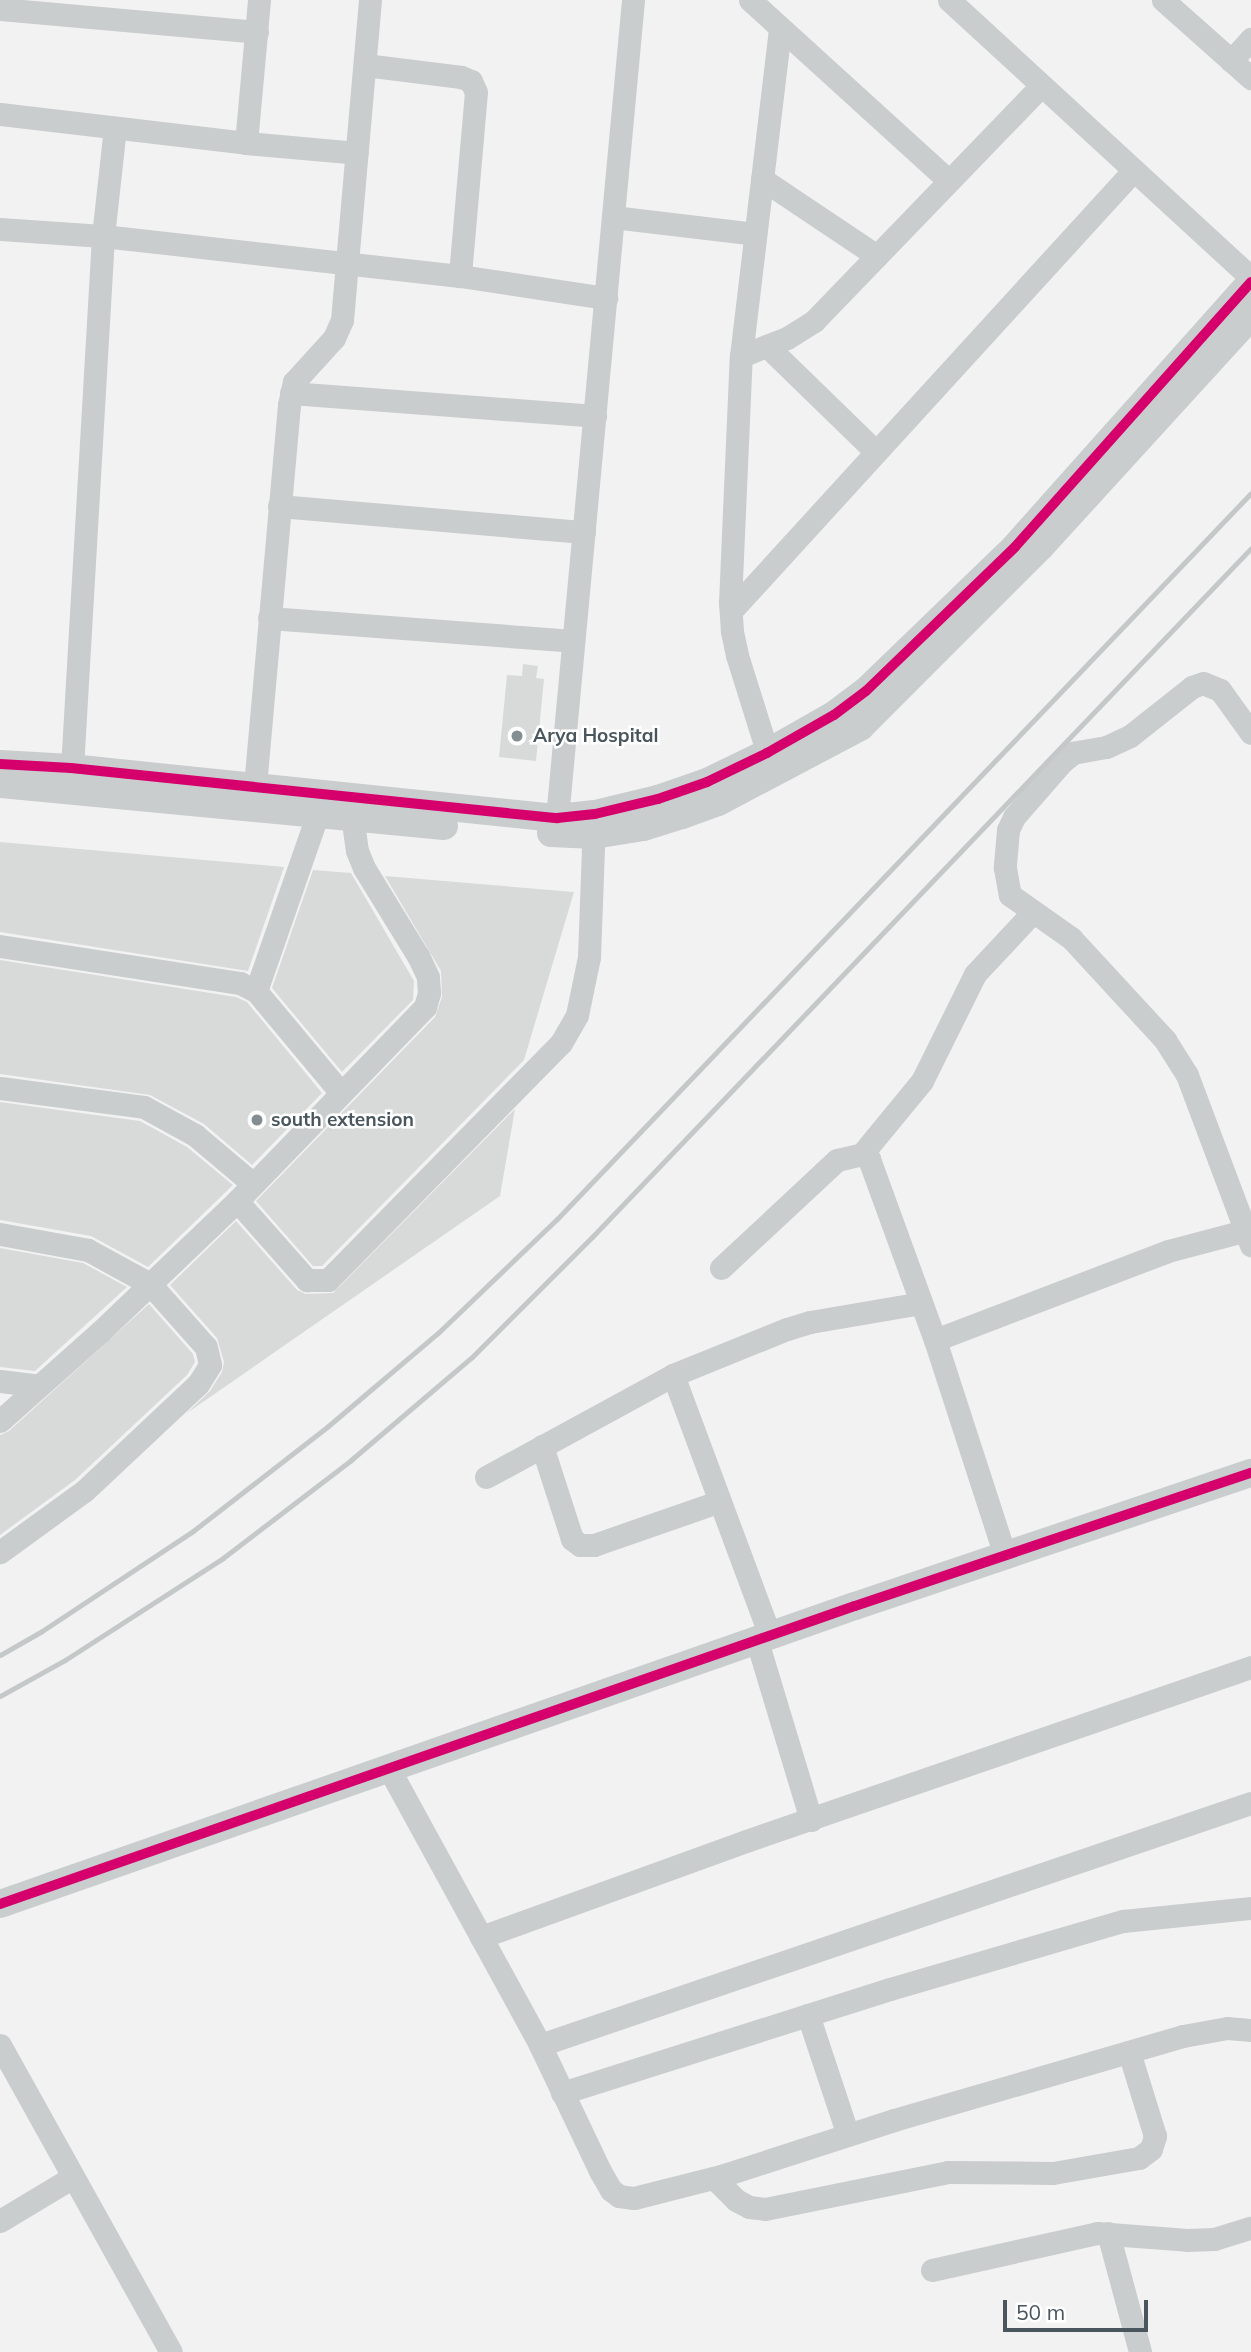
<!DOCTYPE html>
<html>
<head>
<meta charset="utf-8">
<style>
  body { margin:0 }
  #map { position:relative; width:1251px; height:2352px; overflow:hidden; background:#f2f2f2; font-family:Mulish,sans-serif }
  div>[style] { position:absolute }
  .building>* { inset:0; background:#d8dada }
  .minor>* { height:23px; margin:-11.5px; padding:0 11.5px; transform-origin:11.5px; border-radius:11.5px; background:#c9cdce }
  .tertiary>* { height:28px; margin:-14px; padding:0 14px; transform-origin:14px; border-radius:14px; background:#c9cdce }
  .rail>* { height:5px; margin:-2.5px; padding:0 2.5px; transform-origin:2.5px; border-radius:2.5px; background:#c5c8c9 }
  .cycleway>* { height:10px; margin:-5px; padding:0 5px; transform-origin:5px; border-radius:5px; background:#d6006c }
  .dots>* { width:19px; height:19px; translate:-50% -50%; box-sizing:border-box; border:4px solid #fff; border-radius:50% }
  span { translate:-50% -50%; white-space:nowrap; text-align:center; line-height:1.15; -webkit-text-stroke:5px #fff; paint-order:stroke }
  .poi-label { font-size:19px; color:#49565e; font-weight:700 }
  .left { translate:0 -50%; text-align:left }
  .scale { position:absolute; left:1003px; top:2300px; width:145px; height:32px; box-sizing:border-box; border:4px solid #49565e; border-top:0; padding-left:9px; font-size:21px; line-height:24px; white-space:nowrap; color:#49565e; -webkit-text-stroke:5px #fff; paint-order:stroke }
</style>
</head>
<body>
<div id="map">
  <div class="building">
    <i style="clip-path:polygon(523px 664px,538px 666px,536px 678px,544px 679px,536px 761px,499px 757px,507px 675px,522px 676px)"></i>
    <i style="clip-path:polygon(0 842px,284px 867px,248px 971px,0 932px)"></i>
    <i style="clip-path:polygon(313px 870px,351px 873px,414px 981px,413px 1000px,342px 1072px,272px 988px)"></i>
    <i style="clip-path:polygon(385px 876px,574px 892px,524px 1060px,322px 1266px,313px 1266px,256px 1201px,435px 1017px,442px 997px,441px 971px)"></i>
    <i style="clip-path:polygon(0 960px,236px 997px,247px 1002px,322px 1093px,252px 1165px,204px 1124px,150px 1095px,0 1074px)"></i>
    <i style="clip-path:polygon(0 1102px,140px 1121px,187px 1147px,233px 1185px,148px 1267px,91px 1236px,0 1220px)"></i>
    <i style="clip-path:polygon(515px 1109px,500px 1196px,187px 1413px,210px 1391px,222px 1372px,224px 1362px,217px 1338px,170px 1285px,236px 1221px,297px 1290px,306px 1294px,333px 1293px)"></i>
    <i style="clip-path:polygon(0 1248px,83px 1263px,127px 1287px,35px 1371px,0 1367px)"></i>
    <i style="clip-path:polygon(149px 1304px,193px 1354px,195px 1362px,187px 1375px,75px 1480px,0 1535px,0 1435px,9px 1431px)"></i>
  </div>
  <div class="minor">
    <i style="left:750px;top:0;width:268px;rotate:42.3deg"></i>
    <i style="left:949px;top:0;width:410px;rotate:42.6deg"></i>
    <i style="left:1163px;top:0;width:118px;rotate:41.6deg"></i>
    <i style="left:0;top:9px;width:258px;rotate:5.1deg"></i>
    <i style="left:1231px;top:61px;width:30px;rotate:-48deg"></i>
    <i style="left:365px;top:65px;width:97px;rotate:7.1deg"></i>
    <i style="left:461px;top:77px;width:11px;rotate:22deg"></i>
    <i style="left:471px;top:81px;width:12px;rotate:66deg"></i>
    <i style="left:476px;top:92px;width:185px;rotate:95deg"></i>
    <i style="left:0;top:114px;width:248px;rotate:6.7deg"></i>
    <i style="left:246px;top:143px;width:111px;rotate:5.1deg"></i>
    <i style="left:246px;top:143px;width:144px;rotate:-84.8deg"></i>
    <i style="left:762px;top:179px;width:138px;rotate:33.8deg"></i>
    <i style="left:613px;top:217px;width:143px;rotate:6.8deg"></i>
    <i style="left:0;top:229px;width:103px;rotate:3.9deg"></i>
    <i style="left:103px;top:236px;width:359px;rotate:6.4deg"></i>
    <i style="left:460px;top:276px;width:148px;rotate:8.6deg"></i>
    <i style="left:767px;top:346px;width:152px;rotate:44.2deg"></i>
    <i style="left:741px;top:356px;width:49px;rotate:-21.4deg"></i>
    <i style="left:787px;top:338px;width:32px;rotate:-32deg"></i>
    <i style="left:814px;top:321px;width:327px;rotate:-46deg"></i>
    <i style="left:291px;top:393px;width:305px;rotate:4.3deg"></i>
    <i style="left:279px;top:506px;width:306px;rotate:4.9deg"></i>
    <i style="left:731px;top:611px;width:596px;rotate:-47.58deg"></i>
    <i style="left:269px;top:618px;width:305px;rotate:4.3deg"></i>
    <i style="left:1251px;top:733px;width:53px;rotate:-125.8deg"></i>
    <i style="left:1220px;top:690px;width:18px;rotate:-158deg"></i>
    <i style="left:1203px;top:683px;width:12px;rotate:160deg"></i>
    <i style="left:1192px;top:687px;width:79px;rotate:141.7deg"></i>
    <i style="left:1130px;top:736px;width:26px;rotate:155deg"></i>
    <i style="left:1106px;top:747px;width:34px;rotate:170deg"></i>
    <i style="left:1073px;top:753px;width:14px;rotate:141deg"></i>
    <i style="left:1062px;top:762px;width:73px;rotate:131.1deg"></i>
    <i style="left:1014px;top:817px;width:14px;rotate:115deg"></i>
    <i style="left:1008px;top:830px;width:38px;rotate:95deg"></i>
    <i style="left:1005px;top:868px;width:27px;rotate:80deg"></i>
    <i style="left:1010px;top:895px;width:75px;rotate:35.2deg"></i>
    <i style="left:1071px;top:938px;width:139px;rotate:47.3deg"></i>
    <i style="left:1165px;top:1040px;width:41px;rotate:57.8deg"></i>
    <i style="left:1187px;top:1075px;width:182px;rotate:69.4deg"></i>
    <i style="left:772px;top:767px;width:117px;rotate:-107.4deg"></i>
    <i style="left:737px;top:655px;width:25px;rotate:-102deg"></i>
    <i style="left:732px;top:631px;width:28px;rotate:-94deg"></i>
    <i style="left:730px;top:603px;width:247px;rotate:-87.5deg"></i>
    <i style="left:741px;top:356px;width:330px;rotate:-83.2deg"></i>
    <i style="left:71px;top:785px;width:550px;rotate:-86.66deg"></i>
    <i style="left:103px;top:236px;width:109px;rotate:-83.7deg"></i>
    <i style="left:255px;top:786px;width:383px;rotate:-84.9deg"></i>
    <i style="left:289px;top:405px;width:24px;rotate:-78deg"></i>
    <i style="left:294px;top:382px;width:59px;rotate:-47.7deg"></i>
    <i style="left:334px;top:338px;width:20px;rotate:-66deg"></i>
    <i style="left:342px;top:320px;width:321px;rotate:-85deg"></i>
    <i style="left:557px;top:818px;width:822px;rotate:-84.69deg"></i>
    <i style="left:0;top:946px;width:243px;rotate:8.8deg"></i>
    <i style="left:240px;top:983px;width:18px;rotate:27deg"></i>
    <i style="left:256px;top:991px;width:133px;rotate:50.2deg"></i>
    <i style="left:256px;top:991px;width:203px;rotate:-70.8deg"></i>
    <i style="left:0;top:1088px;width:145px;rotate:7.5deg"></i>
    <i style="left:144px;top:1107px;width:58px;rotate:28.8deg"></i>
    <i style="left:195px;top:1135px;width:76px;rotate:40.2deg"></i>
    <i style="left:862px;top:1154px;width:94px;rotate:-50.6deg"></i>
    <i style="left:922px;top:1081px;width:119px;rotate:-63.6deg"></i>
    <i style="left:975px;top:974px;width:85px;rotate:-46.9deg"></i>
    <i style="left:237px;top:1201px;width:106px;rotate:48.5deg"></i>
    <i style="left:307px;top:1280px;width:21px"></i>
    <i style="left:328px;top:1280px;width:332px;rotate:-45.5deg"></i>
    <i style="left:561px;top:1043px;width:32px;rotate:-60deg"></i>
    <i style="left:577px;top:1015px;width:59px;rotate:-78.3deg"></i>
    <i style="left:589px;top:957px;width:138px;rotate:-87.9deg"></i>
    <i style="left:0;top:1234px;width:89px;rotate:10.3deg"></i>
    <i style="left:88px;top:1250px;width:71px;rotate:28.7deg"></i>
    <i style="left:150px;top:1284px;width:84px;rotate:48.4deg"></i>
    <i style="left:206px;top:1347px;width:18px;rotate:77deg"></i>
    <i style="left:210px;top:1365px;width:22px;rotate:122deg"></i>
    <i style="left:198px;top:1384px;width:156px;rotate:136.8deg"></i>
    <i style="left:84px;top:1491px;width:104px;rotate:144deg"></i>
    <i style="left:721px;top:1268px;width:158px;rotate:-43deg"></i>
    <i style="left:837px;top:1160px;width:26px;rotate:-13deg"></i>
    <i style="left:862px;top:1154px;width:9px;rotate:36deg"></i>
    <i style="left:869px;top:1159px;width:193px;rotate:70deg"></i>
    <i style="left:935px;top:1340px;width:227px;rotate:72deg"></i>
    <i style="left:935px;top:1340px;width:249px;rotate:-20.9deg"></i>
    <i style="left:1168px;top:1251px;width:86px;rotate:-14.8deg"></i>
    <i style="left:673px;top:1375px;width:278px;rotate:69.6deg"></i>
    <i style="left:0;top:1381px;width:39px;rotate:7deg"></i>
    <i style="left:0;top:1421px;width:134px;rotate:-41.7deg"></i>
    <i style="left:100px;top:1332px;width:190px;rotate:-43.7deg"></i>
    <i style="left:237px;top:1201px;width:270px;rotate:-45.9deg"></i>
    <i style="left:425px;top:1007px;width:15px;rotate:-74deg"></i>
    <i style="left:429px;top:993px;width:16px;rotate:-94deg"></i>
    <i style="left:428px;top:977px;width:23px;rotate:-115deg"></i>
    <i style="left:418px;top:956px;width:103px;rotate:-121.5deg"></i>
    <i style="left:364px;top:868px;width:18px;rotate:-112deg"></i>
    <i style="left:357px;top:851px;width:50px;rotate:-98deg"></i>
    <i style="left:542px;top:1446px;width:98px;rotate:72.1deg"></i>
    <i style="left:572px;top:1539px;width:10px;rotate:37deg"></i>
    <i style="left:580px;top:1545px;width:14px"></i>
    <i style="left:594px;top:1545px;width:133px;rotate:-19.2deg"></i>
    <i style="left:486px;top:1477px;width:213px;rotate:-28.6deg"></i>
    <i style="left:673px;top:1375px;width:123px;rotate:-22deg"></i>
    <i style="left:787px;top:1329px;width:24px;rotate:-17deg"></i>
    <i style="left:810px;top:1322px;width:113px;rotate:-9.7deg"></i>
    <i style="left:757px;top:1641px;width:187px;rotate:73.2deg"></i>
    <i style="left:388px;top:1767px;width:317px;rotate:61.3deg"></i>
    <i style="left:540px;top:2045px;width:140px;rotate:64.5deg"></i>
    <i style="left:600px;top:2171px;width:22px;rotate:60deg"></i>
    <i style="left:611px;top:2190px;width:10px;rotate:37deg"></i>
    <i style="left:619px;top:2196px;width:15px;rotate:8deg"></i>
    <i style="left:634px;top:2198px;width:90px;rotate:-14.2deg"></i>
    <i style="left:721px;top:2176px;width:182px;rotate:-17.9deg"></i>
    <i style="left:894px;top:2120px;width:301px;rotate:-16.2deg"></i>
    <i style="left:1183px;top:2036px;width:45px;rotate:-10.3deg"></i>
    <i style="left:1227px;top:2028px;width:24px;rotate:5deg"></i>
    <i style="left:481px;top:1937px;width:282px;rotate:-19.9deg"></i>
    <i style="left:746px;top:1841px;width:534px;rotate:-19.01deg"></i>
    <i style="left:808px;top:2015px;width:126px;rotate:71.6deg"></i>
    <i style="left:0;top:2045px;width:351px;rotate:60.9deg"></i>
    <i style="left:540px;top:2045px;width:751px;rotate:-18.8deg"></i>
    <i style="left:562px;top:2093px;width:344px;rotate:-17.6deg"></i>
    <i style="left:890px;top:1989px;width:243px;rotate:-16.3deg"></i>
    <i style="left:1123px;top:1921px;width:129px;rotate:-5.8deg"></i>
    <i style="left:714px;top:2178px;width:31px;rotate:45deg"></i>
    <i style="left:736px;top:2200px;width:15px;rotate:28deg"></i>
    <i style="left:749px;top:2207px;width:16px;rotate:7deg"></i>
    <i style="left:765px;top:2209px;width:187px;rotate:-11.4deg"></i>
    <i style="left:948px;top:2172px;width:105px;rotate:0.5deg"></i>
    <i style="left:1053px;top:2173px;width:87px;rotate:-9.9deg"></i>
    <i style="left:1139px;top:2158px;width:15px;rotate:-37deg"></i>
    <i style="left:1151px;top:2149px;width:14px;rotate:-73deg"></i>
    <i style="left:1155px;top:2136px;width:88px;rotate:-107.2deg"></i>
    <i style="left:0;top:2221px;width:85px;rotate:-31.1deg"></i>
    <i style="left:1108px;top:2233px;width:123px;rotate:74.9deg"></i>
    <i style="left:932px;top:2270px;width:169px;rotate:-12.6deg"></i>
    <i style="left:1097px;top:2233px;width:90px;rotate:4.4deg"></i>
    <i style="left:1187px;top:2240px;width:27px;rotate:-2deg"></i>
    <i style="left:1214px;top:2239px;width:39px;rotate:-17deg"></i>
  </div>
  <div class="tertiary">
    <i style="left:0;top:764px;width:71px;rotate:3.2deg"></i>
    <i style="left:71px;top:768px;width:489px;rotate:5.9deg"></i>
    <i style="left:557px;top:818px;width:38px;rotate:-6deg"></i>
    <i style="left:595px;top:814px;width:65px;rotate:-13.4deg"></i>
    <i style="left:658px;top:799px;width:52px;rotate:-19.1deg"></i>
    <i style="left:707px;top:782px;width:67px;rotate:-25.8deg"></i>
    <i style="left:767px;top:753px;width:77px;rotate:-29.6deg"></i>
    <i style="left:834px;top:715px;width:40px;rotate:-37deg"></i>
    <i style="left:866px;top:691px;width:207px;rotate:-44deg"></i>
    <i style="left:1015px;top:547px;width:355px;rotate:-48.3deg"></i>
    <i style="left:0;top:784px;width:446px;rotate:5.4deg"></i>
    <i style="left:551px;top:833px;width:43px;rotate:2.7deg"></i>
    <i style="left:594px;top:835px;width:50px;rotate:-9.3deg"></i>
    <i style="left:643px;top:827px;width:41px;rotate:-17.1deg"></i>
    <i style="left:682px;top:815px;width:38px;rotate:-20deg"></i>
    <i style="left:718px;top:802px;width:161px;rotate:-27.8deg"></i>
    <i style="left:860px;top:727px;width:256px;rotate:-45deg"></i>
    <i style="left:1041px;top:546px;width:311px;rotate:-47.6deg"></i>
    <i style="left:0;top:1904px;width:905px;rotate:-19.22deg"></i>
    <i style="left:855px;top:1606px;width:418px;rotate:-18.6deg"></i>
  </div>
  <div class="rail">
    <i style="left:0;top:1655px;width:48px;rotate:-29.7deg"></i>
    <i style="left:42px;top:1631px;width:181px;rotate:-33.5deg"></i>
    <i style="left:193px;top:1531px;width:170px;rotate:-37.8deg"></i>
    <i style="left:327px;top:1427px;width:147px;rotate:-40.3deg"></i>
    <i style="left:439px;top:1332px;width:163px;rotate:-43.8deg"></i>
    <i style="left:557px;top:1219px;width:1004px;rotate:-46.29deg"></i>
    <i style="left:0;top:1696px;width:74px;rotate:-29deg"></i>
    <i style="left:65px;top:1660px;width:188px;rotate:-32.8deg"></i>
    <i style="left:223px;top:1558px;width:161px;rotate:-37.4deg"></i>
    <i style="left:351px;top:1460px;width:159px;rotate:-40.4deg"></i>
    <i style="left:472px;top:1357px;width:170px;rotate:-45deg"></i>
    <i style="left:592px;top:1237px;width:953px;rotate:-46.27deg"></i>
  </div>
  <div class="cycleway">
    <i style="left:0;top:764px;width:71px;rotate:3.2deg"></i>
    <i style="left:71px;top:768px;width:489px;rotate:5.9deg"></i>
    <i style="left:557px;top:818px;width:38px;rotate:-6deg"></i>
    <i style="left:595px;top:814px;width:65px;rotate:-13.4deg"></i>
    <i style="left:658px;top:799px;width:52px;rotate:-19.1deg"></i>
    <i style="left:707px;top:782px;width:67px;rotate:-25.8deg"></i>
    <i style="left:767px;top:753px;width:77px;rotate:-29.6deg"></i>
    <i style="left:834px;top:715px;width:40px;rotate:-37deg"></i>
    <i style="left:866px;top:691px;width:207px;rotate:-44deg"></i>
    <i style="left:1015px;top:547px;width:355px;rotate:-48.3deg"></i>
    <i style="left:0;top:1904px;width:905px;rotate:-19.22deg"></i>
    <i style="left:855px;top:1606px;width:418px;rotate:-18.6deg"></i>
  </div>
  <div class="dots">
    <i style="left:517px;top:736px;background:#848d92"></i>
    <i style="left:257px;top:1120px;background:#848d92"></i>
  </div>
  <div class="poi-label">
    <span class="left" style="left:533px;top:736px">Arya Hospital</span>
    <span class="left" style="left:271px;top:1120px">south extension</span>
  </div>
  <div class="scale">50 m</div>
</div>
</body>
</html>
